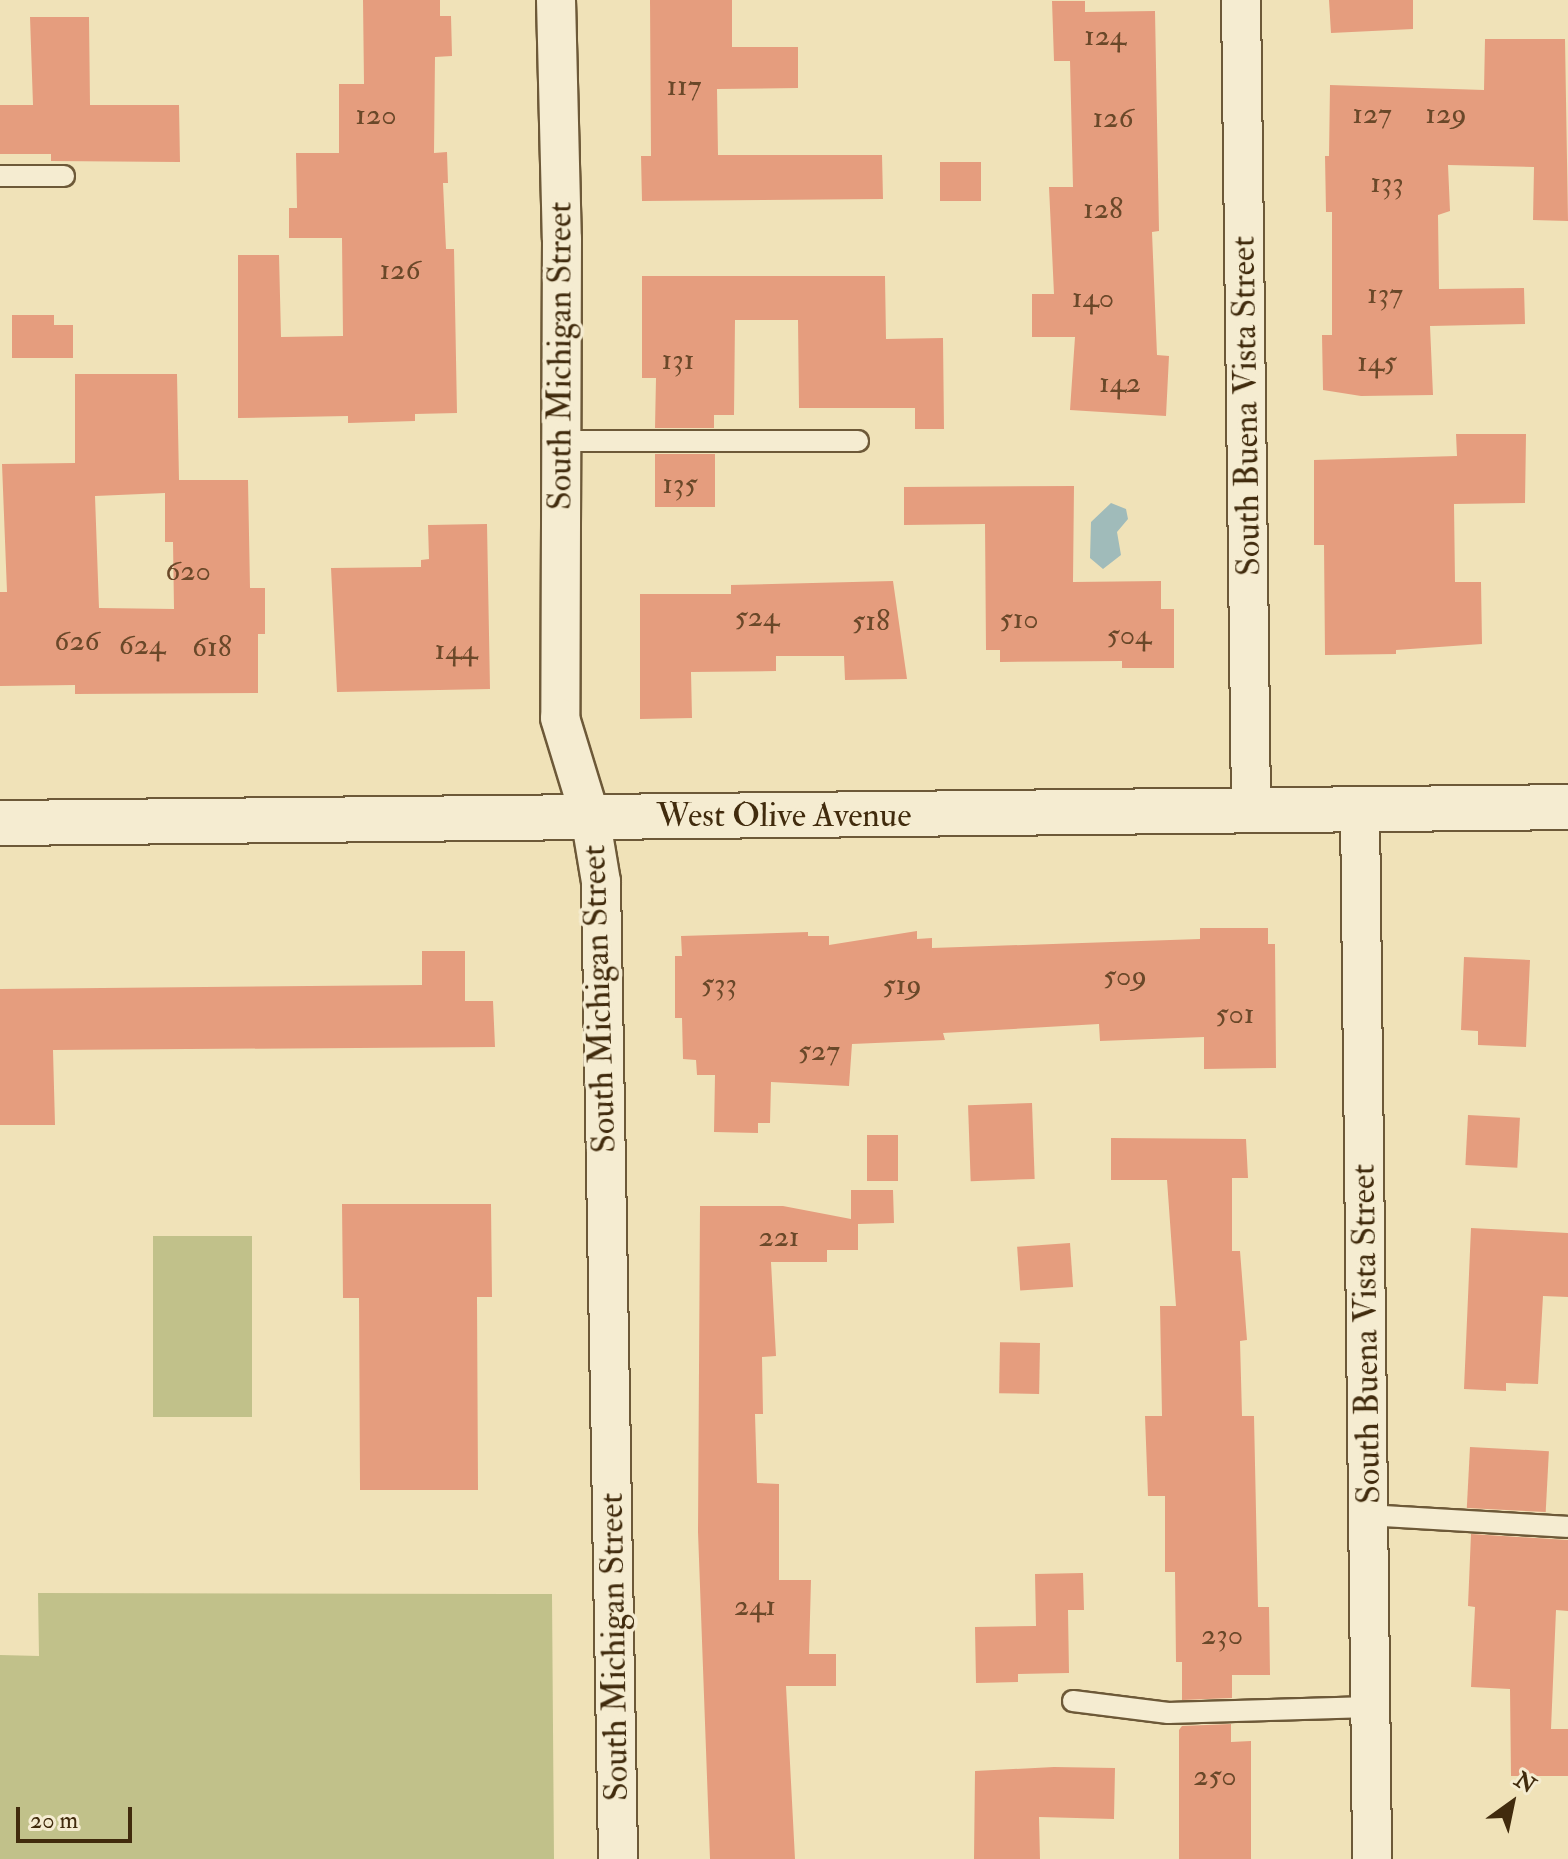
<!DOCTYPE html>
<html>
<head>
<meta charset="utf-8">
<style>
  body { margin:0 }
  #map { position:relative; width:1568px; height:1859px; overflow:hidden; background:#f0e2b8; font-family:"IM FELL Double Pica",serif }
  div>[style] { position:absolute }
  .green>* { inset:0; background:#c1c18a; transform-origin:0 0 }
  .water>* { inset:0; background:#a0bbba }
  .building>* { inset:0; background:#e59d7e; transform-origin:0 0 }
  .roads { filter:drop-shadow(2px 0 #6d5938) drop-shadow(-2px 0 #6d5938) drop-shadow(0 2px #6d5938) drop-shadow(0 -2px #6d5938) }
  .service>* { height:20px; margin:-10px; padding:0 10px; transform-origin:10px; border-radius:10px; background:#f5ecd1 }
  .minor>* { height:38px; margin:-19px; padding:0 19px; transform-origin:19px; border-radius:19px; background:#f5ecd1 }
  .tertiary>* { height:44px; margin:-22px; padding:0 22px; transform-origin:22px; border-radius:22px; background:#f5ecd1 }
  span { translate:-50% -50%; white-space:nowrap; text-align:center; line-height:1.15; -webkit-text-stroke:7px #f5ecd1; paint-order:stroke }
  .number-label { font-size:30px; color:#6a4829 }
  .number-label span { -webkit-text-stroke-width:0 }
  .street-label { font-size:34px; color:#412b0d }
  .north { position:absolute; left:1472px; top:1763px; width:80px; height:80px; -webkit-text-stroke:6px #f5ecd1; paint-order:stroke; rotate:33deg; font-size:22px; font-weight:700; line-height:32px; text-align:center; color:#412b0d }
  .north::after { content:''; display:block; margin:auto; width:28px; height:36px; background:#412b0d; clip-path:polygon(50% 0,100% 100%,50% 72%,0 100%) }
  .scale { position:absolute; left:16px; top:1807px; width:116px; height:36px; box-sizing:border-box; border:4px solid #412b0d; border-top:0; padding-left:10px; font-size:24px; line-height:28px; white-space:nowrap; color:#412b0d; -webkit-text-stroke:6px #f5ecd1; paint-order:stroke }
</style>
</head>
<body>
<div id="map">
  <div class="green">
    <i style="left:153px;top:1236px;width:99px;height:181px"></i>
    <i style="clip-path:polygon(38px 1593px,552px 1594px,554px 1859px,0 1859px,0 1655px,39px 1656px)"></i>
  </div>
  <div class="water">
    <i style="clip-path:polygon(1111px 503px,1126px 509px,1128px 519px,1117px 532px,1121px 555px,1103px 569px,1090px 558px,1091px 522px)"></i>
  </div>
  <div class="building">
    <i style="clip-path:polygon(363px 0,440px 0,440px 16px,451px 16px,452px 56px,435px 57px,434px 153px,447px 152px,448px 183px,443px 183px,446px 249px,454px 249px,457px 413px,415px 414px,415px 421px,348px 423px,348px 416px,238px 418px,238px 255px,279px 255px,281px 337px,343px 336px,342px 238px,289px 238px,289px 208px,297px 208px,296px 153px,339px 153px,339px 84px,364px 84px)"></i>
    <i style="clip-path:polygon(650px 0,732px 0,732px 47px,798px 47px,798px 88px,717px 89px,718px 155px,882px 155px,883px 199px,642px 201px,641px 156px,651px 156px)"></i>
    <i style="clip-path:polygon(1329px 0,1413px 0,1413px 29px,1331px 33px)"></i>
    <i style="clip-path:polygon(1052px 1px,1085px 1px,1085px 12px,1155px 11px,1159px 231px,1152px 232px,1157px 355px,1169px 356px,1166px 416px,1070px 410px,1075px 337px,1032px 337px,1032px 294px,1054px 294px,1049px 187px,1073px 187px,1070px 61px,1054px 61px)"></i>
    <i style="clip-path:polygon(30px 17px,89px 17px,90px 105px,179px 105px,180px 162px,51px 161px,51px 154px,0 154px,0 105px,33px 105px)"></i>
    <i style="clip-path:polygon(1485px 39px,1565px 39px,1568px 221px,1533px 220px,1534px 167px,1448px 165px,1450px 211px,1438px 215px,1439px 289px,1524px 288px,1525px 324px,1430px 326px,1433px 395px,1361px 396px,1323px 390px,1322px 335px,1332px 335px,1332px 212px,1326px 212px,1325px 156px,1329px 156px,1330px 85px,1484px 90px)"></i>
    <i style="left:940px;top:162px;width:41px;height:39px"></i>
    <i style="clip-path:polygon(642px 276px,885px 276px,886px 339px,943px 338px,944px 429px,915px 429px,915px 408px,799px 408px,798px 320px,735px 320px,734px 415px,714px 415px,714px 428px,655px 428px,656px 378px,642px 378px)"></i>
    <i style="clip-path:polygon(12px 315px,54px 315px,54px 325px,73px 325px,73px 358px,12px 358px)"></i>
    <i style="clip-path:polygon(evenodd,75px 374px,177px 374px,179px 480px,248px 480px,250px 588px,265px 588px,265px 634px,258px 634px,258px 693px,75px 694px,75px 685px,0 686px,0 592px,7px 592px,2px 464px,75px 463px,75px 374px,165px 493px,165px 542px,173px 542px,174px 609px,99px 608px,95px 496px,165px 493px)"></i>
    <i style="clip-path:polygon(1456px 434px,1526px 434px,1525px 503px,1454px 504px,1455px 582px,1481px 582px,1482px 644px,1396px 650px,1396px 654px,1325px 655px,1324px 545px,1314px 545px,1314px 460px,1457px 456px)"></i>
    <i style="left:655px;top:454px;width:60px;height:53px"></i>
    <i style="clip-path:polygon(1074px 486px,1073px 582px,1161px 581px,1161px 609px,1174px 609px,1174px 668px,1122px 668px,1122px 661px,1000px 662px,1000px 650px,986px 650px,985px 524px,904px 525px,904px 487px)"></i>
    <i style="clip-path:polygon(487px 524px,490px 689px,337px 692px,331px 568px,421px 567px,421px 560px,429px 559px,428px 525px)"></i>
    <i style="clip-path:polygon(893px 581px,907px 679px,845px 680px,844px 656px,776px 656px,776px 671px,691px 672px,692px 718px,640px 719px,640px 594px,731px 594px,731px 585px)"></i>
    <i style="clip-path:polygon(1200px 928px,1268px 928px,1268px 944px,1275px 944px,1276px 1068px,1204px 1069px,1204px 1037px,1100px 1041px,1099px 1024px,943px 1033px,945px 1040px,852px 1044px,849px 1086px,771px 1082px,770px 1123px,758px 1123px,758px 1133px,714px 1132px,715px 1075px,697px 1075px,696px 1060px,683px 1059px,682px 1018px,675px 1018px,675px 956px,682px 956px,681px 936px,808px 932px,808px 936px,829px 936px,829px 945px,917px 931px,917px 939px,932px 938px,932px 948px,1200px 939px)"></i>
    <i style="clip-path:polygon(422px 951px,465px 951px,465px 1001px,493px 1001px,495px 1047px,53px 1050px,55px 1125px,0 1125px,0 989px,422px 985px)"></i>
    <i style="clip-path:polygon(1464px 957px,1530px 960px,1526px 1047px,1478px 1045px,1478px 1031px,1461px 1030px)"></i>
    <i style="left:1032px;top:1103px;width:76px;height:64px;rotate:88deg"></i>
    <i style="left:1468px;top:1115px;width:52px;height:50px;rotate:3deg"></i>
    <i style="left:867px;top:1135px;width:31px;height:46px"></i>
    <i style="clip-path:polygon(1111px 1138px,1246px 1139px,1248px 1178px,1232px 1178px,1232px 1251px,1240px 1251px,1247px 1340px,1240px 1341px,1242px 1416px,1254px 1416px,1258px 1607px,1269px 1607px,1270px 1675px,1232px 1675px,1232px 1698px,1182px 1700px,1182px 1662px,1176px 1662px,1175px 1572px,1165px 1572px,1165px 1496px,1148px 1496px,1145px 1416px,1162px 1416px,1160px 1306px,1176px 1306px,1167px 1180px,1111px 1180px)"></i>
    <i style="clip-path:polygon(851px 1190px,893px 1190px,894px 1223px,858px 1224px,858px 1250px,827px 1250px,827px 1262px,771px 1262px,776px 1356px,762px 1357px,763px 1414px,755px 1414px,757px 1483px,779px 1484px,779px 1580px,811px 1580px,809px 1654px,836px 1654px,836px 1686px,786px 1686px,795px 1859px,710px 1859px,698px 1532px,700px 1206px,783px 1206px,851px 1219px)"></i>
    <i style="clip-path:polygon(342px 1204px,491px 1204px,492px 1297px,477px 1297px,478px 1490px,360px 1490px,359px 1298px,343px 1298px)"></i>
    <i style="clip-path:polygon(1471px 1228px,1568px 1233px,1568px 1297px,1543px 1296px,1538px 1384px,1506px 1383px,1506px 1391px,1464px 1389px)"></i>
    <i style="left:1070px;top:1243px;width:44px;height:53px;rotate:86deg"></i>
    <i style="left:1040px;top:1343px;width:51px;height:40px;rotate:91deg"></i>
    <i style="left:1470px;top:1447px;width:79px;height:61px;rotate:3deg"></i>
    <i style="clip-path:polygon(1471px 1534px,1568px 1540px,1568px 1611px,1556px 1610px,1551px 1729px,1568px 1729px,1568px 1776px,1511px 1776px,1510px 1689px,1471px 1687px,1475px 1607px,1468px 1606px)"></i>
    <i style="clip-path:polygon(1083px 1573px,1084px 1610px,1068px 1610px,1069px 1673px,1018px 1674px,1018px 1682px,976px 1683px,975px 1627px,1036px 1626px,1035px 1574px)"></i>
    <i style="clip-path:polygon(1231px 1724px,1231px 1742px,1251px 1741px,1251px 1859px,1179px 1859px,1179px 1730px,1182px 1726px)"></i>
    <i style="clip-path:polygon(1054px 1767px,1115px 1768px,1114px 1819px,1039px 1817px,1040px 1859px,974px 1859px,975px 1771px)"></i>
  </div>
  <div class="roads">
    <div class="service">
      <i style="left:0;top:176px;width:64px"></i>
      <i style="left:560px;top:441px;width:298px"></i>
      <i style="left:1368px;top:1515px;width:200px;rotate:3.4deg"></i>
      <i style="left:1073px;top:1701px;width:96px;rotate:7.2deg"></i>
      <i style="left:1168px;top:1713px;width:202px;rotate:-1.7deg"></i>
    </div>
    <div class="minor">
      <i style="left:556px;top:0;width:239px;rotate:88.6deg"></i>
      <i style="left:562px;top:239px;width:479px;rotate:90.2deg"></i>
      <i style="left:560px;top:718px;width:102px;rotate:73deg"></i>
      <i style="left:590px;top:816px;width:67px;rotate:80.5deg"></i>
      <i style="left:601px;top:882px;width:977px;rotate:89deg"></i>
      <i style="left:1241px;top:0;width:811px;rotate:89.29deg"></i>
      <i style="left:1360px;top:810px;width:1049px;rotate:89.34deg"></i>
    </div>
    <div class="tertiary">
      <i style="left:0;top:823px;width:1568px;rotate:-0.58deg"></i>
    </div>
  </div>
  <div class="number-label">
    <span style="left:1105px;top:36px">124</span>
    <span style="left:684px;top:86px">117</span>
    <span style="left:1372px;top:114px">127</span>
    <span style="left:1446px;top:114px">129</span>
    <span style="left:376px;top:115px">120</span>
    <span style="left:1113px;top:118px">126</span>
    <span style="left:1387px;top:183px">133</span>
    <span style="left:1103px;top:209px">128</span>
    <span style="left:400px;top:270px">126</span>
    <span style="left:1385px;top:294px">137</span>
    <span style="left:1093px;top:298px">140</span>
    <span style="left:678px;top:360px">131</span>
    <span style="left:1377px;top:362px">145</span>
    <span style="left:1120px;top:383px">142</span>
    <span style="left:680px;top:484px">135</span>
    <span style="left:188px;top:571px">620</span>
    <span style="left:757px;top:617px">524</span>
    <span style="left:1019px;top:619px">510</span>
    <span style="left:871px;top:621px">518</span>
    <span style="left:1129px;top:635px">504</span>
    <span style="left:77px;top:641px">626</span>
    <span style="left:142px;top:645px">624</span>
    <span style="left:212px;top:647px">618</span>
    <span style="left:456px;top:650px">144</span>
    <span style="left:1125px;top:976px">509</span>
    <span style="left:719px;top:984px">533</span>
    <span style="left:902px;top:985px">519</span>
    <span style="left:1235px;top:1014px">501</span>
    <span style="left:819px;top:1051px">527</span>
    <span style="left:779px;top:1237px">221</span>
    <span style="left:755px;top:1606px">241</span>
    <span style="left:1222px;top:1635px">230</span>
    <span style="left:1215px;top:1776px">250</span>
  </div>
  <div class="street-label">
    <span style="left:560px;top:356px;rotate:-90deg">South Michigan Street</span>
    <span style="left:1246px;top:406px;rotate:-91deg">South Buena Vista Street</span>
    <span style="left:784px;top:816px">West Olive Avenue</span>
    <span style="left:599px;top:999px;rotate:-92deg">South Michigan Street</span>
    <span style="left:1366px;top:1334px;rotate:-91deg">South Buena Vista Street</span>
    <span style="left:614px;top:1647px;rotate:-91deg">South Michigan Street</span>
  </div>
  <div class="north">N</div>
  <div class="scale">20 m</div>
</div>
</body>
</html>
